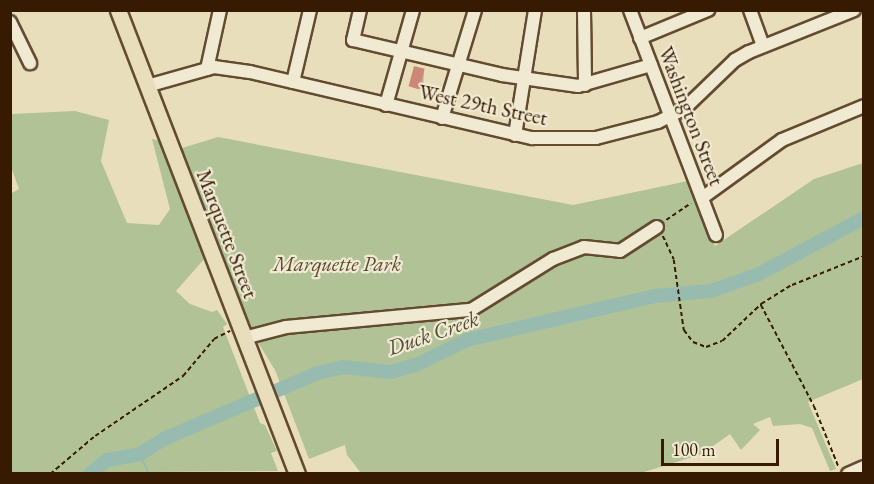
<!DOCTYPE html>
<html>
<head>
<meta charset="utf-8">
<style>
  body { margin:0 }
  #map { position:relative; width:874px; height:484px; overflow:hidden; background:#e9debc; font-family:"EB Garamond",serif }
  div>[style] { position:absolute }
  .green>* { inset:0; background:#b0c296 }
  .shadow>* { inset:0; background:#0003 }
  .stream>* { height:2px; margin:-1px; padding:0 1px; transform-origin:1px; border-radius:1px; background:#97bcaf }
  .river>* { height:14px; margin:-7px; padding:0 7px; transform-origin:7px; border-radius:7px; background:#97bcaf }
  .building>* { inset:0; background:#cd8779; transform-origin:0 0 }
  .path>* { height:1.5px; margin-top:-0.75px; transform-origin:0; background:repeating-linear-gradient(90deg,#361a02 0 4.5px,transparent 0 7.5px) }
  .roads { filter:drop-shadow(2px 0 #634b30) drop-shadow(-2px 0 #634b30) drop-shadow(0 2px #634b30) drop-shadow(0 -2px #634b30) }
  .minor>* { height:12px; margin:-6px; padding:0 6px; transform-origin:6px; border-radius:6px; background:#f1ead3 }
  .major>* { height:15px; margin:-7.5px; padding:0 7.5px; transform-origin:7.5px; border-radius:7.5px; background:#e9debc }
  span { translate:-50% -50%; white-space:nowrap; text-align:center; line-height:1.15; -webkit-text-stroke:4.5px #f1ead3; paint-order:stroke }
  .street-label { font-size:21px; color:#361a02 }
  .park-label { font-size:21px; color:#5b4c2e; font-style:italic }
  .water-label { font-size:22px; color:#534b36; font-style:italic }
  .frame { position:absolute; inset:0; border:12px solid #361a02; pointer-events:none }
  .scale { position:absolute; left:661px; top:439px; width:118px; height:27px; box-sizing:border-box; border:3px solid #361a02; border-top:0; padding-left:8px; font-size:18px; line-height:21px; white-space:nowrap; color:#361a02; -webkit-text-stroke:4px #f1ead3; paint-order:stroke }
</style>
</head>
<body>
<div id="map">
  <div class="green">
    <i style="clip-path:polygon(75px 111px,109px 120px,101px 161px,127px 223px,159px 225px,170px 209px,152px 139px,161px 141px,206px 257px,176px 291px,190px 304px,212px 312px,217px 310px,227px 324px,223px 327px,260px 423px,265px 425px,277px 451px,271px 453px,278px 471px,11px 473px,10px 194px,19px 189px,11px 167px,11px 114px)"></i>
    <i style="clip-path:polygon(218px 137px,573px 205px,688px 181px,715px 246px,814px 179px,863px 163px,863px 379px,808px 402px,836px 469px,830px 471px,812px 428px,800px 424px,773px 426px,770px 417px,753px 424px,760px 430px,741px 450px,730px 434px,702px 454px,641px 473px,361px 473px,347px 455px,345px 445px,309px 459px,275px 370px,246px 323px,179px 149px)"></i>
  </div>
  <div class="shadow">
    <i style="clip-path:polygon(424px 70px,423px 90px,414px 88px,411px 86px)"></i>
  </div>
  <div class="stream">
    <i style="left:140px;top:454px;width:22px;rotate:66deg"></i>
  </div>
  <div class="river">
    <i style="left:90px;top:474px;width:22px;rotate:-39deg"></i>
    <i style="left:107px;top:460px;width:34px;rotate:-10deg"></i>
    <i style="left:140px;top:454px;width:31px;rotate:-32deg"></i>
    <i style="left:166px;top:438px;width:165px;rotate:-23.2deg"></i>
    <i style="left:318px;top:373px;width:26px;rotate:-13deg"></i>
    <i style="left:343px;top:367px;width:48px;rotate:5.9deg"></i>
    <i style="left:391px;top:372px;width:26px;rotate:-16deg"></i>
    <i style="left:416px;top:365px;width:57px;rotate:-26.1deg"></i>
    <i style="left:467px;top:340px;width:192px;rotate:-13.2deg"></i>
    <i style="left:654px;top:296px;width:57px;rotate:-5deg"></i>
    <i style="left:711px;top:291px;width:51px;rotate:-19.5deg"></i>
    <i style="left:759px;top:274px;width:119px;rotate:-28.1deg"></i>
  </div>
  <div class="building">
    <i style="left:414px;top:66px;width:11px;height:21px;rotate:15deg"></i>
  </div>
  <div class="path">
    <i style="left:666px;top:220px;width:30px;rotate:-34deg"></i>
    <i style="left:663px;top:236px;width:26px;rotate:65deg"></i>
    <i style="left:674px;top:260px;width:71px;rotate:81.9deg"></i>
    <i style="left:684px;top:330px;width:15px;rotate:53deg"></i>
    <i style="left:693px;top:342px;width:14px;rotate:21deg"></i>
    <i style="left:706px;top:347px;width:17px;rotate:-21deg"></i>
    <i style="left:722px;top:341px;width:54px;rotate:-43.5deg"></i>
    <i style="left:761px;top:304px;width:36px;rotate:-32deg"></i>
    <i style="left:792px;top:285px;width:78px;rotate:-21.9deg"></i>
    <i style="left:761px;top:305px;width:114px;rotate:62.3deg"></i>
    <i style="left:814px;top:406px;width:67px;rotate:68deg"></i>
    <i style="left:50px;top:474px;width:59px;rotate:-40.2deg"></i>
    <i style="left:95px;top:436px;width:107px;rotate:-34.3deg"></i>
    <i style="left:183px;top:376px;width:48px;rotate:-50deg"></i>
    <i style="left:214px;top:339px;width:18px;rotate:-27deg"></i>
  </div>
  <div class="roads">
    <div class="minor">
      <i style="left:360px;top:10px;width:31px;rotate:103deg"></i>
      <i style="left:353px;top:40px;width:153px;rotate:13.2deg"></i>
      <i style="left:502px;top:75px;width:77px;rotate:8.2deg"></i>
      <i style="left:578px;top:86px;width:76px;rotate:-16deg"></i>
      <i style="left:584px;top:10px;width:75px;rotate:89.2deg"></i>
      <i style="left:630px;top:10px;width:241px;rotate:69.1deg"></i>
      <i style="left:750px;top:10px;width:38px;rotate:70deg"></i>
      <i style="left:10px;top:22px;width:46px;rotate:64deg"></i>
      <i style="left:640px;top:38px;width:74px;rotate:-22.4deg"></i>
      <i style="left:207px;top:69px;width:60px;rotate:-77.6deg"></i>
      <i style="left:293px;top:82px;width:74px;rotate:-76.7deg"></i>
      <i style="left:147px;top:86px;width:70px;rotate:-15.8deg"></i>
      <i style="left:214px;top:67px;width:36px;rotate:8deg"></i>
      <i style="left:250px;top:72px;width:290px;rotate:13.2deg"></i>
      <i style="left:532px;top:138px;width:64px"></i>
      <i style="left:596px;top:138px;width:64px;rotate:-14.5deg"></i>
      <i style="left:658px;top:122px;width:29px;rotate:-27deg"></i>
      <i style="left:684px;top:109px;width:71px;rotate:-43.9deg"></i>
      <i style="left:735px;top:60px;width:16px;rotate:-30deg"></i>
      <i style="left:749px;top:52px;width:113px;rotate:-21.8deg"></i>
      <i style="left:386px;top:105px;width:99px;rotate:-74.1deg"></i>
      <i style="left:442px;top:118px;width:113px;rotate:-73deg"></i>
      <i style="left:515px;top:135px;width:127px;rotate:-80.9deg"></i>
      <i style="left:702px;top:198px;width:99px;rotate:-35.9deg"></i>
      <i style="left:782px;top:140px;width:89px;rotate:-22.5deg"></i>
      <i style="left:244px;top:338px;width:43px;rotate:-14.7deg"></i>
      <i style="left:286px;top:327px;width:186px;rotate:-5.3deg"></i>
      <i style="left:471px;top:310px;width:97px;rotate:-31.9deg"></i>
      <i style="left:553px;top:259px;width:33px;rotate:-21deg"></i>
      <i style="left:584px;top:247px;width:36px;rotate:6deg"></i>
      <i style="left:620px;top:251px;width:44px;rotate:-33deg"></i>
      <i style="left:848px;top:474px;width:17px;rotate:-24deg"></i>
    </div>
    <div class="major">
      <i style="left:118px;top:10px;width:497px;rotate:68.9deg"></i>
    </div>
  </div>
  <div class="street-label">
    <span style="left:483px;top:105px;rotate:12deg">West 29th Street</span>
    <span style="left:691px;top:116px;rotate:69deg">Washington Street</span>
    <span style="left:227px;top:234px;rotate:69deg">Marquette Street</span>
  </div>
  <div class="park-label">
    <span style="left:337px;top:264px">Marquette Park</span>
  </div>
  <div class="water-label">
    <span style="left:433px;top:333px;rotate:-19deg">Duck Creek</span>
  </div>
  <div class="frame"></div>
  <div class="scale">100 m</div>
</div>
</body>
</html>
